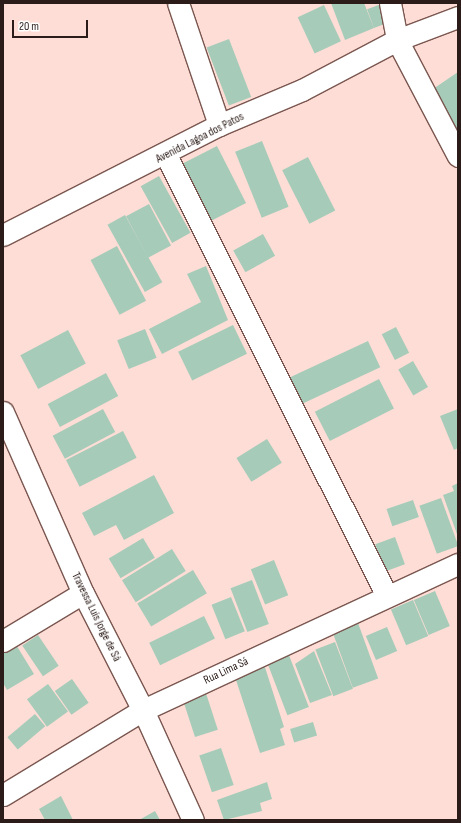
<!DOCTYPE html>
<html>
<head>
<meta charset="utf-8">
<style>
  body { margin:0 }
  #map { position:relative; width:461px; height:823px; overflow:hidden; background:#feddd6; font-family:"Sofia Sans Condensed",sans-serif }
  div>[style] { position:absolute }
  .building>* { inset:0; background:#a6ccb9; transform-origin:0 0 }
  .roads { filter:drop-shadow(1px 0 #7a5750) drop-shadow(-1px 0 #7a5750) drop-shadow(0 1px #7a5750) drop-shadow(0 -1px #7a5750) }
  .street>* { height:21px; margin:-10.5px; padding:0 10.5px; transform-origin:10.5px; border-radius:10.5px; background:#fff }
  span { translate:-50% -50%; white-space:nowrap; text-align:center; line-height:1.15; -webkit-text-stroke:3px #fff; paint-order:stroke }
  .street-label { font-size:12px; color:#2b1c19 }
  .frame { position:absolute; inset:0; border:4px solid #2b1c19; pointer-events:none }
  .scale { position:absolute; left:12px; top:20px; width:76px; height:18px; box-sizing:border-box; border:2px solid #2b1c19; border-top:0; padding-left:5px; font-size:12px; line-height:14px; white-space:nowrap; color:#2b1c19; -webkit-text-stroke:3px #fff; paint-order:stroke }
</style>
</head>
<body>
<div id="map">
  <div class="building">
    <i style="clip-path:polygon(331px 3px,364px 3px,374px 28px,345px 40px)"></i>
    <i style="left:384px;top:3px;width:20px;height:18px;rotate:70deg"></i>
    <i style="left:324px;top:5px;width:40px;height:29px;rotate:65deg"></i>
    <i style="left:229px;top:39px;width:62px;height:24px;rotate:69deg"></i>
    <i style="clip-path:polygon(458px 72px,458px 135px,433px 89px)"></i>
    <i style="left:262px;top:141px;width:71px;height:29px;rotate:68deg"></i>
    <i style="left:217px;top:146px;width:64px;height:39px;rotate:63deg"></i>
    <i style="left:308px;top:157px;width:60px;height:29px;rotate:63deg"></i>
    <i style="left:159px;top:176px;width:65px;height:21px;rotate:61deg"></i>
    <i style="left:149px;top:204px;width:47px;height:26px;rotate:62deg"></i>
    <i style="left:125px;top:215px;width:77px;height:20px;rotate:61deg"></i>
    <i style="left:263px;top:234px;width:25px;height:34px;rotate:61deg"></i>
    <i style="left:117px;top:246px;width:62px;height:30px;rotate:62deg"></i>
    <i style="clip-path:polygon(206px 266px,228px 320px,162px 354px,149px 329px,201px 302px,187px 274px)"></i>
    <i style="left:233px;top:325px;width:32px;height:61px;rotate:64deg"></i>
    <i style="left:396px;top:327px;width:29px;height:16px;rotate:63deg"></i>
    <i style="left:145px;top:329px;width:31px;height:30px;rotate:68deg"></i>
    <i style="left:68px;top:330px;width:38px;height:54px;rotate:62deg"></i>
    <i style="left:368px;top:341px;width:29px;height:86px;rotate:65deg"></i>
    <i style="left:413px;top:361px;width:30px;height:17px;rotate:60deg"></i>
    <i style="left:106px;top:373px;width:26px;height:66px;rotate:62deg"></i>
    <i style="left:379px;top:379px;width:33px;height:72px;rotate:63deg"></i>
    <i style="left:103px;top:409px;width:26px;height:57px;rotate:62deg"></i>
    <i style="clip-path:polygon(458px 409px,458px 448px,454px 450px,440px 416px)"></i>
    <i style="left:123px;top:431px;width:30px;height:64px;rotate:63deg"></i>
    <i style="left:267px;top:439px;width:28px;height:36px;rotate:58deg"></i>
    <i style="clip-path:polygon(154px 475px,174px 513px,124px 540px,116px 525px,94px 536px,82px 513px)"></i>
    <i style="clip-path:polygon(458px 483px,458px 537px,443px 495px,454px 491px,452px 486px)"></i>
    <i style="left:441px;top:498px;width:51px;height:23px;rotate:70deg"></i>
    <i style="left:413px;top:500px;width:18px;height:28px;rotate:71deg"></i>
    <i style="left:395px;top:537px;width:29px;height:21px;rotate:70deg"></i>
    <i style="left:143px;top:538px;width:23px;height:40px;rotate:59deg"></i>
    <i style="left:172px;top:549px;width:26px;height:59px;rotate:58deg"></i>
    <i style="left:274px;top:560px;width:38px;height:25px;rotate:68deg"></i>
    <i style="left:193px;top:570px;width:27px;height:65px;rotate:59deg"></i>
    <i style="left:252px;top:580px;width:47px;height:23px;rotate:69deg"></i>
    <i style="left:435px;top:591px;width:38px;height:23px;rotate:67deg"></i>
    <i style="left:231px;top:597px;width:37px;height:21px;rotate:68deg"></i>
    <i style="left:413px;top:600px;width:39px;height:24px;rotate:67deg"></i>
    <i style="left:204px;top:616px;width:25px;height:61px;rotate:64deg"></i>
    <i style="left:358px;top:623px;width:59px;height:27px;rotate:70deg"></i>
    <i style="left:387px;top:627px;width:26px;height:23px;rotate:67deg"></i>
    <i style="left:38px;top:635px;width:37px;height:19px;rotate:56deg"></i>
    <i style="left:335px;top:642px;width:50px;height:21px;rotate:69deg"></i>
    <i style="clip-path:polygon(15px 643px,34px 674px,7px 690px,3px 683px,3px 650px)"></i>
    <i style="left:287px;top:650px;width:61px;height:23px;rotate:69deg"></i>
    <i style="clip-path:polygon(314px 651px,332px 695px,310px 703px,295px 664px)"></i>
    <i style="clip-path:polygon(263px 661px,284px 727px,280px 729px,285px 745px,260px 753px,233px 671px)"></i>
    <i style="left:72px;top:679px;width:29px;height:21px;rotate:55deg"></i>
    <i style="left:48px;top:684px;width:34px;height:26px;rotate:54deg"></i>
    <i style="left:203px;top:684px;width:48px;height:24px;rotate:72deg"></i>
    <i style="left:35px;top:714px;width:16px;height:36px;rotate:50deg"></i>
    <i style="left:313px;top:722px;width:14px;height:24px;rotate:73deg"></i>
    <i style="left:221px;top:748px;width:39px;height:23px;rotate:71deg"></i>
    <i style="clip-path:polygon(267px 782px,272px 799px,260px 803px,262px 811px,224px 820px,217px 800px)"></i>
    <i style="clip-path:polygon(61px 796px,73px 820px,45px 820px,39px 809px)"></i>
    <i style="clip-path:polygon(155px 811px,160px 820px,139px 820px)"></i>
  </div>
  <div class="roads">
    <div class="street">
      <i style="left:178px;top:3px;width:129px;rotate:71.4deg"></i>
      <i style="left:390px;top:3px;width:38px;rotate:79deg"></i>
      <i style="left:397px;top:40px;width:131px;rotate:62.3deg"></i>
      <i style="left:166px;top:155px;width:492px;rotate:63.4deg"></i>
      <i style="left:3px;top:235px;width:242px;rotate:-27deg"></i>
      <i style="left:219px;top:125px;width:90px;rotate:-22.9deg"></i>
      <i style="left:302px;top:90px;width:107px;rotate:-27.8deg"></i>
      <i style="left:397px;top:40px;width:65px;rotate:-20.7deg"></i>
      <i style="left:3px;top:412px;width:198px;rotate:66.2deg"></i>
      <i style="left:83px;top:593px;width:131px;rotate:62.9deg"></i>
      <i style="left:143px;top:710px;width:121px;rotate:65.6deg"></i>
      <i style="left:3px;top:641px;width:93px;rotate:-31deg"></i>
      <i style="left:3px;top:795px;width:164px;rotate:-31.3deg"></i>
      <i style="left:143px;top:710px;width:347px;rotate:-24.9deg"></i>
    </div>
  </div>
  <div class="street-label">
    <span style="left:200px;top:138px;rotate:-27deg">Avenida Lagoa dos Patos</span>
    <span style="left:96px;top:617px;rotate:64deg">Travessa Luis Jorge de Sá</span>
    <span style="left:226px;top:671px;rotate:-25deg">Rua Lima Sá</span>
  </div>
  <div class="frame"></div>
  <div class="scale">20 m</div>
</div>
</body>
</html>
